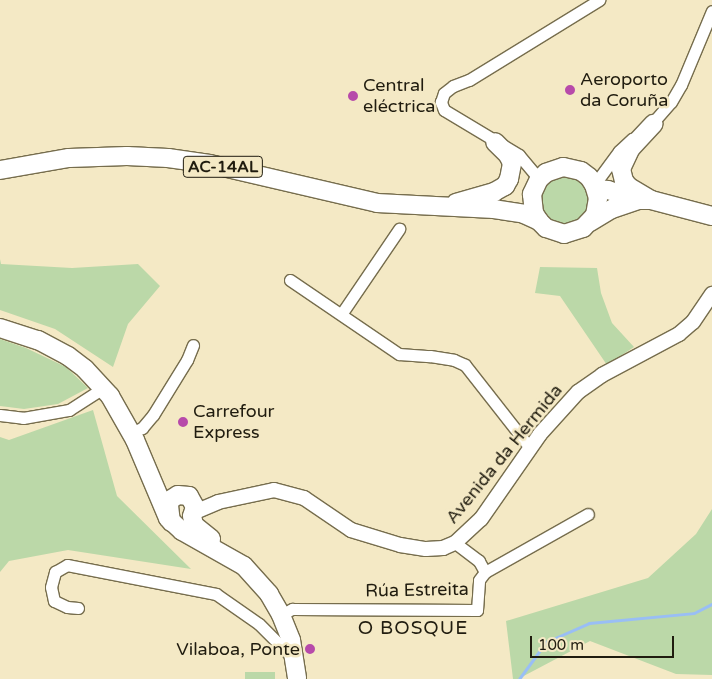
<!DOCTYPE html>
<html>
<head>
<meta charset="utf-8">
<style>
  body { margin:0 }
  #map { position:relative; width:712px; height:679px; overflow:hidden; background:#f4e9c5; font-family:"Varela Round",sans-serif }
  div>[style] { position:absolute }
  .green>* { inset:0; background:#bbd8a8; transform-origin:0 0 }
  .stream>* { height:3px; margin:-1.5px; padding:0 1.5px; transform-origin:1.5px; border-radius:1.5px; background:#99bef5 }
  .roads { filter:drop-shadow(1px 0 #766d4d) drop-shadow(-1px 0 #766d4d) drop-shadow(0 1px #766d4d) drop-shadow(0 -1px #766d4d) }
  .minor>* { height:11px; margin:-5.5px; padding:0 5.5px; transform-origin:5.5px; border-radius:5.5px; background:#fff }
  .tertiary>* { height:14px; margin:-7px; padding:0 7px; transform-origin:7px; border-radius:7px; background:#fff }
  .trunk>* { height:18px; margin:-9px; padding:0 9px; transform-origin:9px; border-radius:9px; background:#fff }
  .dots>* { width:14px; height:14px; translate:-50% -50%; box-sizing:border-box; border:2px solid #f4e9c5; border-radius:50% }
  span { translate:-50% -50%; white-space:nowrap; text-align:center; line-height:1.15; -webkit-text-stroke:5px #f4e9c5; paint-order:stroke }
  .shield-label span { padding:1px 4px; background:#f4e9c5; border:1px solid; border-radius:4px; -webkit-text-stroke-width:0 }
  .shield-label { font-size:16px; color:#201c0f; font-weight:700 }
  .poi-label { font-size:18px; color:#201c0f }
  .left { translate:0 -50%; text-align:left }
  .right { translate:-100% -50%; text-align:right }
  .street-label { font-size:18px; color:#201c0f }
  .neighbourhood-label { font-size:19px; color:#201c0f; letter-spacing:1px }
  .scale { position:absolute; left:530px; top:636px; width:144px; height:22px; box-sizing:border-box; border:2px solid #201c0f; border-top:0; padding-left:6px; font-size:15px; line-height:18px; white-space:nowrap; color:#201c0f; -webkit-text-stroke:4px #f4e9c5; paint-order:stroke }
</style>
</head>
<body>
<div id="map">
  <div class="green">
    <i style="clip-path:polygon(559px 173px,583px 177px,593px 197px,585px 217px,572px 224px,564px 224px,551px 219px,541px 207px,540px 198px,545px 183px)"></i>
    <i style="clip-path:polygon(0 259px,1px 264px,72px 268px,138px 264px,160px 286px,128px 324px,113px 367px,55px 329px,0 310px)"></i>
    <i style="clip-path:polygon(540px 267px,597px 268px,601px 293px,612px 323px,634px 347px,607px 365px,560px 296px,535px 293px)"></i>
    <i style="clip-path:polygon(0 339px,26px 348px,66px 367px,88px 388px,58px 404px,24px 409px,0 406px)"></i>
    <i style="clip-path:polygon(93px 410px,117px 496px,191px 569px,68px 550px,9px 561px,0 572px,0 437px,9px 440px)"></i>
    <i style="clip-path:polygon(712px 509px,712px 675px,676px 674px,590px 641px,518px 679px,513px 679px,506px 621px,648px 578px,696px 534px)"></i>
    <i style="left:245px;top:672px;width:30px;height:7px"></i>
  </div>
  <div class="stream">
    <i style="left:519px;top:679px;width:46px;rotate:-53.9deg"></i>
    <i style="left:546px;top:642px;width:47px;rotate:-23.8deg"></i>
    <i style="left:589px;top:623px;width:105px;rotate:-5.4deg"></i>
    <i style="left:694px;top:613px;width:20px;rotate:-27deg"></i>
  </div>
  <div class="roads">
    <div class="minor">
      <i style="left:649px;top:127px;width:33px;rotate:-49deg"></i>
      <i style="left:671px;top:102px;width:20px;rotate:-60deg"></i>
      <i style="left:681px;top:85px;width:80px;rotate:-67.3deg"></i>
      <i style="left:539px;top:179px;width:31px;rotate:-130deg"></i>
      <i style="left:519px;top:155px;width:87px;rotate:-149deg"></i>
      <i style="left:444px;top:110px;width:9px;rotate:-111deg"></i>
      <i style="left:441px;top:102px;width:9px;rotate:-72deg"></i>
      <i style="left:444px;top:93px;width:11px;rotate:-38deg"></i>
      <i style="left:453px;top:86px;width:17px;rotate:-21deg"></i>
      <i style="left:469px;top:80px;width:153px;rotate:-31.6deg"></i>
      <i style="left:594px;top:185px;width:42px;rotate:-53.7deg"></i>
      <i style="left:619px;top:151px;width:18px;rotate:-43deg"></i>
      <i style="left:290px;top:280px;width:132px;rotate:34.2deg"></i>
      <i style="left:399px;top:354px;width:31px;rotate:4deg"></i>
      <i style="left:430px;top:356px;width:24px;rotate:9deg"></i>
      <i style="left:454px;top:360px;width:12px;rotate:24deg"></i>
      <i style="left:465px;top:365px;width:105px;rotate:51.9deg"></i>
      <i style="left:342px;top:313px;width:102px;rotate:-55.8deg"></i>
      <i style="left:0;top:415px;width:23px;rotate:7deg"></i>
      <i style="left:23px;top:418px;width:47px;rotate:-9.9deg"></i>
      <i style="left:69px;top:410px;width:40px;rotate:-32.9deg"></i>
      <i style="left:135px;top:431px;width:8px;rotate:-23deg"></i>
      <i style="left:142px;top:428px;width:17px;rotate:-50deg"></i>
      <i style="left:153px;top:415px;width:65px;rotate:-58.3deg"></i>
      <i style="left:187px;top:360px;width:16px;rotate:-68deg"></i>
      <i style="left:485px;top:572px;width:118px;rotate:-29.4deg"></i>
      <i style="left:78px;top:608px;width:11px;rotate:-175deg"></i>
      <i style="left:67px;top:607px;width:14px;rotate:-155deg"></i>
      <i style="left:54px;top:601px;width:14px;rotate:-102deg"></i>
      <i style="left:51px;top:587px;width:16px;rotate:-75deg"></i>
      <i style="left:55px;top:572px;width:14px;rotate:-30deg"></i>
      <i style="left:67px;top:565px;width:152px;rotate:11deg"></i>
      <i style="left:216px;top:594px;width:52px;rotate:34.9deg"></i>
      <i style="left:259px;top:624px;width:45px;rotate:45deg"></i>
      <i style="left:281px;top:615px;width:13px;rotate:-29deg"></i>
      <i style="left:292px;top:609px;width:185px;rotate:0.3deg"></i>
      <i style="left:477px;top:610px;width:30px;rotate:-86deg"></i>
      <i style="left:479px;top:580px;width:10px;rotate:-53deg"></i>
      <i style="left:485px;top:572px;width:13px;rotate:-119deg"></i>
      <i style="left:479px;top:561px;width:30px;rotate:-143deg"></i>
    </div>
    <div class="tertiary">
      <i style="left:195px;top:512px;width:25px;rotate:-23deg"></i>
      <i style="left:218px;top:502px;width:57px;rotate:-12.1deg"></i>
      <i style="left:274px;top:490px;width:31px;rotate:15deg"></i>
      <i style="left:304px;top:498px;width:57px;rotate:34.2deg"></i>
      <i style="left:351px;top:530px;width:51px;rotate:17deg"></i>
      <i style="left:400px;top:545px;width:26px;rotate:9deg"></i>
      <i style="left:426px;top:549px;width:17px;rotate:-3deg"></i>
      <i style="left:443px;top:548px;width:13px;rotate:-23deg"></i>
      <i style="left:455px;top:543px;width:35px;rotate:-43deg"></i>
      <i style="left:481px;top:519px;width:103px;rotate:-55.2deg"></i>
      <i style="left:540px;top:434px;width:57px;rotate:-47.9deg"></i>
      <i style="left:578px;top:392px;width:29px;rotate:-35deg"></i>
      <i style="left:602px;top:375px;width:87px;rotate:-28deg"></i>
      <i style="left:679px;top:334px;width:18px;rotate:-41deg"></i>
      <i style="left:693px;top:322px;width:34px;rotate:-56deg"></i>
    </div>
    <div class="trunk">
      <i style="left:0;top:170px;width:70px;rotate:-9.9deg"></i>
      <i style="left:69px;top:158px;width:58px;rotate:-2deg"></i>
      <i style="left:127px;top:156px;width:41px;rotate:2.8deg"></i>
      <i style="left:168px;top:158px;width:42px;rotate:8.1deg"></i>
      <i style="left:210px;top:164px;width:171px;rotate:13.1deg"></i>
      <i style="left:377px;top:203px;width:117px;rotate:2.9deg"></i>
      <i style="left:494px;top:209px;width:30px;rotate:9deg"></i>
      <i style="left:524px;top:214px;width:17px;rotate:25deg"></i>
      <i style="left:539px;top:221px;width:10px;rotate:45deg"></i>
      <i style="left:546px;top:228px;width:19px;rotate:18deg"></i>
      <i style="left:564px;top:234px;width:20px;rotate:-18deg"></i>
      <i style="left:583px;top:228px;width:18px;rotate:-47deg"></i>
      <i style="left:595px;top:215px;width:17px;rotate:-80deg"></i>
      <i style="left:598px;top:198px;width:14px;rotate:-107deg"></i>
      <i style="left:594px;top:185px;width:9px;rotate:-122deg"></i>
      <i style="left:589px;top:177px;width:10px;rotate:-143deg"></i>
      <i style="left:581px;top:171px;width:18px;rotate:-167deg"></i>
      <i style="left:563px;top:167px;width:18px;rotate:161deg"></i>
      <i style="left:546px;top:173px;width:9px;rotate:139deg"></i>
      <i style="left:539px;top:179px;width:17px;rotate:115deg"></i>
      <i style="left:532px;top:194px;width:19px;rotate:84deg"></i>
      <i style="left:534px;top:213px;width:9px;rotate:58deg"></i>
      <i style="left:596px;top:189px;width:12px;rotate:5deg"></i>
      <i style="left:608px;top:190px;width:32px;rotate:18deg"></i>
      <i style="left:651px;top:200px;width:26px;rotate:-149deg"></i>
      <i style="left:629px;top:187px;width:8px;rotate:-130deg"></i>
      <i style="left:624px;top:181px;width:12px;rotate:-104deg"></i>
      <i style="left:621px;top:169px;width:23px;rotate:-65deg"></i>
      <i style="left:631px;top:148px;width:33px;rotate:-47deg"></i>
      <i style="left:456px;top:203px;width:40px;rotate:-16deg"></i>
      <i style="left:494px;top:192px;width:13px;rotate:-29deg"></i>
      <i style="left:505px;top:186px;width:8px;rotate:-60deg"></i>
      <i style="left:509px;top:179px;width:16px;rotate:-79deg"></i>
      <i style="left:512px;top:163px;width:9px;rotate:-117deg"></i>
      <i style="left:508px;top:155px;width:18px;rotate:-135deg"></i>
      <i style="left:590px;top:222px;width:26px;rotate:-31deg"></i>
      <i style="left:612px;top:209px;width:28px;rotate:-19deg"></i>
      <i style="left:638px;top:200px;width:13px"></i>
      <i style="left:651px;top:200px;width:63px;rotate:14.7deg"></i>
      <i style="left:0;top:328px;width:40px;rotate:18deg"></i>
      <i style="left:38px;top:340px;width:34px;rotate:28deg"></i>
      <i style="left:68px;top:356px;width:21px;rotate:37deg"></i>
      <i style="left:85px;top:369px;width:37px;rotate:47deg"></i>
      <i style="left:110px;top:396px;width:51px;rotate:60.4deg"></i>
      <i style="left:135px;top:440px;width:85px;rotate:67.1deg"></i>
      <i style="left:168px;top:518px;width:19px;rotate:43deg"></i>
      <i style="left:182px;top:531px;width:71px;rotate:29.4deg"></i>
      <i style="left:244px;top:566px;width:38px;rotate:48deg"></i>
      <i style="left:269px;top:594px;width:24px;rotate:60deg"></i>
      <i style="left:281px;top:615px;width:27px;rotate:68deg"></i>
      <i style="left:291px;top:640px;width:39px;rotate:81deg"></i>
      <i style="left:171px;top:522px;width:16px;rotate:-97deg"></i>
      <i style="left:169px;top:506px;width:6px;rotate:-81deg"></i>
      <i style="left:170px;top:500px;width:9px;rotate:-32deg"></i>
      <i style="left:178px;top:495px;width:11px;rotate:5deg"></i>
      <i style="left:189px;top:496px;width:13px;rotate:61deg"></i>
      <i style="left:195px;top:507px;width:9px;rotate:108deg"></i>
      <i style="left:192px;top:516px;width:9px;rotate:77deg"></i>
      <i style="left:194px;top:525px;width:22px;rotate:39deg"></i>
    </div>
  </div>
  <div class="dots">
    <i style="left:570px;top:90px;background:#b74aaa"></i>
    <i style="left:353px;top:96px;background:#b74aaa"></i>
    <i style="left:183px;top:422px;background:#b74aaa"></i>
    <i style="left:310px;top:649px;background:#b74aaa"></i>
  </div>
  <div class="shield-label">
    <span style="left:223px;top:167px">AC-14AL</span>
  </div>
  <div class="poi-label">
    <span class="left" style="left:580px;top:90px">Aeroporto<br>da Coruña</span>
    <span class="left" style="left:363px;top:96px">Central<br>eléctrica</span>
    <span class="left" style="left:193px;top:422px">Carrefour<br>Express</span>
    <span class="right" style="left:300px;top:649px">Vilaboa, Ponte</span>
  </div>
  <div class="street-label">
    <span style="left:504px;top:454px;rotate:-51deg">Avenida da Hermida</span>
    <span style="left:417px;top:590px;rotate:-1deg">Rúa Estreita</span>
  </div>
  <div class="neighbourhood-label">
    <span style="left:413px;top:629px">O BOSQUE</span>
  </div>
  <div class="scale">100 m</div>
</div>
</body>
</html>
